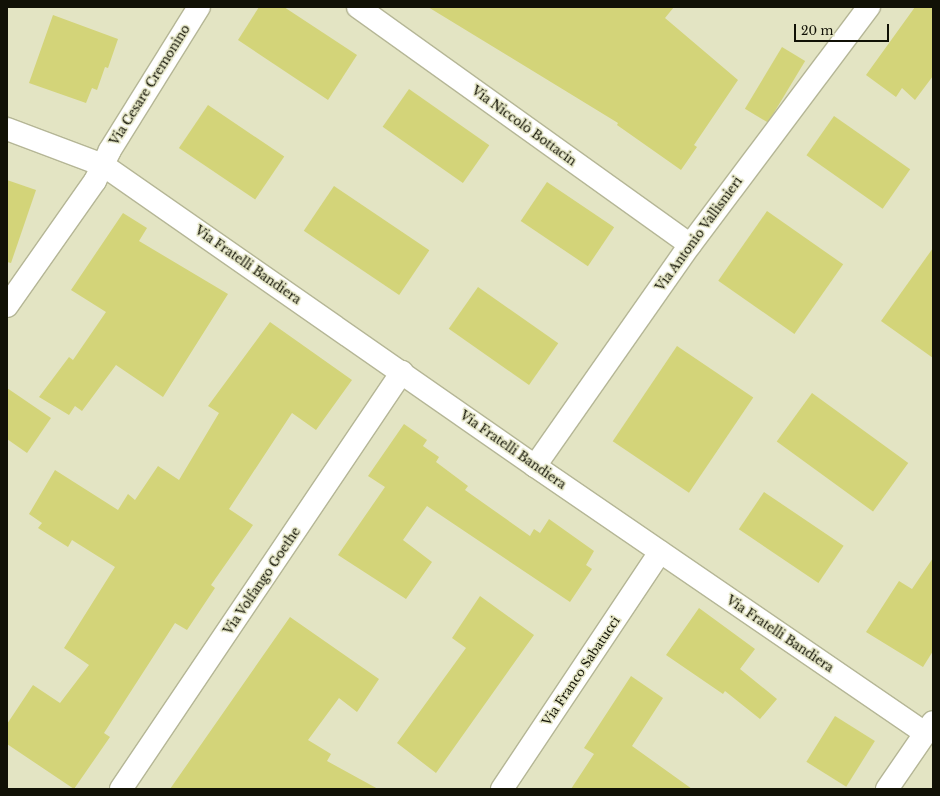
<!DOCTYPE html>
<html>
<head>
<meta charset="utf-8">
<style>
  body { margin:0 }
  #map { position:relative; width:940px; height:796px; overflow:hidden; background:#e3e4c3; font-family:"Libre Baskerville",serif }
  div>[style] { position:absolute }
  .building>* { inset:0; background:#d3d479; transform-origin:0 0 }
  .roads { filter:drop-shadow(1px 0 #b5b696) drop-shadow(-1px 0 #b5b696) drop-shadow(0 1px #b5b696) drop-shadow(0 -1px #b5b696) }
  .minor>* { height:22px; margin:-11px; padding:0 11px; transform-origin:11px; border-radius:11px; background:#fff }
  span { translate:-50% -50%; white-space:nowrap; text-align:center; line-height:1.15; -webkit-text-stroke:3px #e3e4c3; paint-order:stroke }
  .street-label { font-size:12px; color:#111106 }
  .frame { position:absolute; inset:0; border:8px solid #111106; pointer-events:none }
  .scale { position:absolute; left:794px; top:24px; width:95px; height:18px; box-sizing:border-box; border:2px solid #111106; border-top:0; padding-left:5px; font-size:12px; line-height:14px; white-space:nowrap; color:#111106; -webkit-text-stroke:3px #e3e4c3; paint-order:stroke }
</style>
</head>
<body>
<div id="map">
  <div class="building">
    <i style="clip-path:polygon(259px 7px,284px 7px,357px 55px,328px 100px,238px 40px)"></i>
    <i style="clip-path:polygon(428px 7px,674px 7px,665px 18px,738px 80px,694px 145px,697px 147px,681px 170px,617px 125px,618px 123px)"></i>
    <i style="clip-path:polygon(915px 7px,933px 7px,933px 76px,915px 100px,902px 88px,896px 97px,866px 75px)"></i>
    <i style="clip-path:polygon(53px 15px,118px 39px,108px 68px,105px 67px,97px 90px,92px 88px,86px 103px,29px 83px)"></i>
    <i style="left:782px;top:47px;width:27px;height:72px;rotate:31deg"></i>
    <i style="left:409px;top:89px;width:98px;height:46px;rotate:35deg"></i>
    <i style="left:208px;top:105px;width:92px;height:52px;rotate:34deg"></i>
    <i style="left:834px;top:116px;width:93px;height:48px;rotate:35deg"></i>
    <i style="clip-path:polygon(7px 180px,36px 190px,11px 263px,7px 262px)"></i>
    <i style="left:547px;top:182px;width:81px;height:47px;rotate:34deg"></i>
    <i style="left:334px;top:186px;width:115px;height:54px;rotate:34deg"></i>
    <i style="left:767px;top:211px;width:93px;height:85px;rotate:35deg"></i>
    <i style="clip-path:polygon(123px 213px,147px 228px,139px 241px,228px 294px,163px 397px,116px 365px,82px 411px,75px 406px,69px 415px,39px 397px,69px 357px,73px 360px,106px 312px,71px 290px)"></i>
    <i style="clip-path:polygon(933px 248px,933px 358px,881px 321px)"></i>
    <i style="left:478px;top:287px;width:98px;height:51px;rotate:35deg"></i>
    <i style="clip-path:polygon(270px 322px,352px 380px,316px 430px,292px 413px,229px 509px,253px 525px,211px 585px,215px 588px,187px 630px,175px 623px,104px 733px,110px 737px,74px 789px,7px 744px,7px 724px,33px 685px,60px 703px,89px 665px,64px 648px,115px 567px,72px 540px,68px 547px,38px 528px,42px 523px,29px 514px,55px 470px,118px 510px,128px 494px,135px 500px,158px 466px,179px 480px,219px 413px,208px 406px)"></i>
    <i style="left:677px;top:346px;width:92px;height:115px;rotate:34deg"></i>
    <i style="clip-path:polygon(7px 388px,51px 418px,27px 453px,7px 439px)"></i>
    <i style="left:812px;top:393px;width:119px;height:60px;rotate:36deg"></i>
    <i style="clip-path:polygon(404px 424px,427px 440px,423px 446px,439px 457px,436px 462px,468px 486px,465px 490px,530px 536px,534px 529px,540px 533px,549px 519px,594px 551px,586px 565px,592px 569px,570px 602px,427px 506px,403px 540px,432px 562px,406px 599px,338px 555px,385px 487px,368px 476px)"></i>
    <i style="left:764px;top:492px;width:96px;height:45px;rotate:34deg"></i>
    <i style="clip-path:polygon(933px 558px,933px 651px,923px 667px,866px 632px,899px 581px,912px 589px)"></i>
    <i style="clip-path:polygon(480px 596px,534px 635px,436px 773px,397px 743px,466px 648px,452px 638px)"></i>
    <i style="clip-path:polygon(699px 608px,755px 649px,740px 669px,777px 699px,760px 719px,725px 691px,723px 694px,666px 655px)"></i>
    <i style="clip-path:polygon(290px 617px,379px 679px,357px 712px,339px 698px,308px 740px,331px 754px,327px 761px,378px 789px,170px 789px)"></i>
    <i style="clip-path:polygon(631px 676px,663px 698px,632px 746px,692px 789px,571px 789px,594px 754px,584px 748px)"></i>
    <i style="left:835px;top:716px;width:47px;height:54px;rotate:32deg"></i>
  </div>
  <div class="roads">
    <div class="minor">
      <i style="left:358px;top:7px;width:408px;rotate:35.6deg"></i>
      <i style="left:7px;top:129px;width:103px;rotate:20.6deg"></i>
      <i style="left:103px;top:165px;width:527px;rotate:34.87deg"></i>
      <i style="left:535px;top:466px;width:473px;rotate:34.4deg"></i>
      <i style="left:7px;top:306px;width:153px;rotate:-54.9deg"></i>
      <i style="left:95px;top:181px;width:34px;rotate:-64deg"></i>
      <i style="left:110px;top:150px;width:168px;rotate:-58.1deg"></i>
      <i style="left:535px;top:466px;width:270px;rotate:-55deg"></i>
      <i style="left:690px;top:245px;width:298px;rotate:-53.1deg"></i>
      <i style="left:121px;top:789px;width:503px;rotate:-56.03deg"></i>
      <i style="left:502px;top:789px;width:285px;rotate:-56.3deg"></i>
      <i style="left:887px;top:789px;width:81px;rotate:-55.5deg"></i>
    </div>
  </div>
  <div class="street-label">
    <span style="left:150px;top:85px;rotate:-58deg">Via Cesare Cremonino</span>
    <span style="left:524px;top:126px;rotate:36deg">Via Niccolò Bottacin</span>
    <span style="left:699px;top:234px;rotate:-54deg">Via Antonio Vallisnieri</span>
    <span style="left:248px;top:265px;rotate:35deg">Via Fratelli Bandiera</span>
    <span style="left:513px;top:450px;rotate:35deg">Via Fratelli Bandiera</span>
    <span style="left:262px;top:581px;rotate:-56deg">Via Volfango Goethe</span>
    <span style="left:780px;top:634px;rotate:34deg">Via Fratelli Bandiera</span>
    <span style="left:581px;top:671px;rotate:-56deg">Via Franco Sabatucci</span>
  </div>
  <div class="frame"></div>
  <div class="scale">20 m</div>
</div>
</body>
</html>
